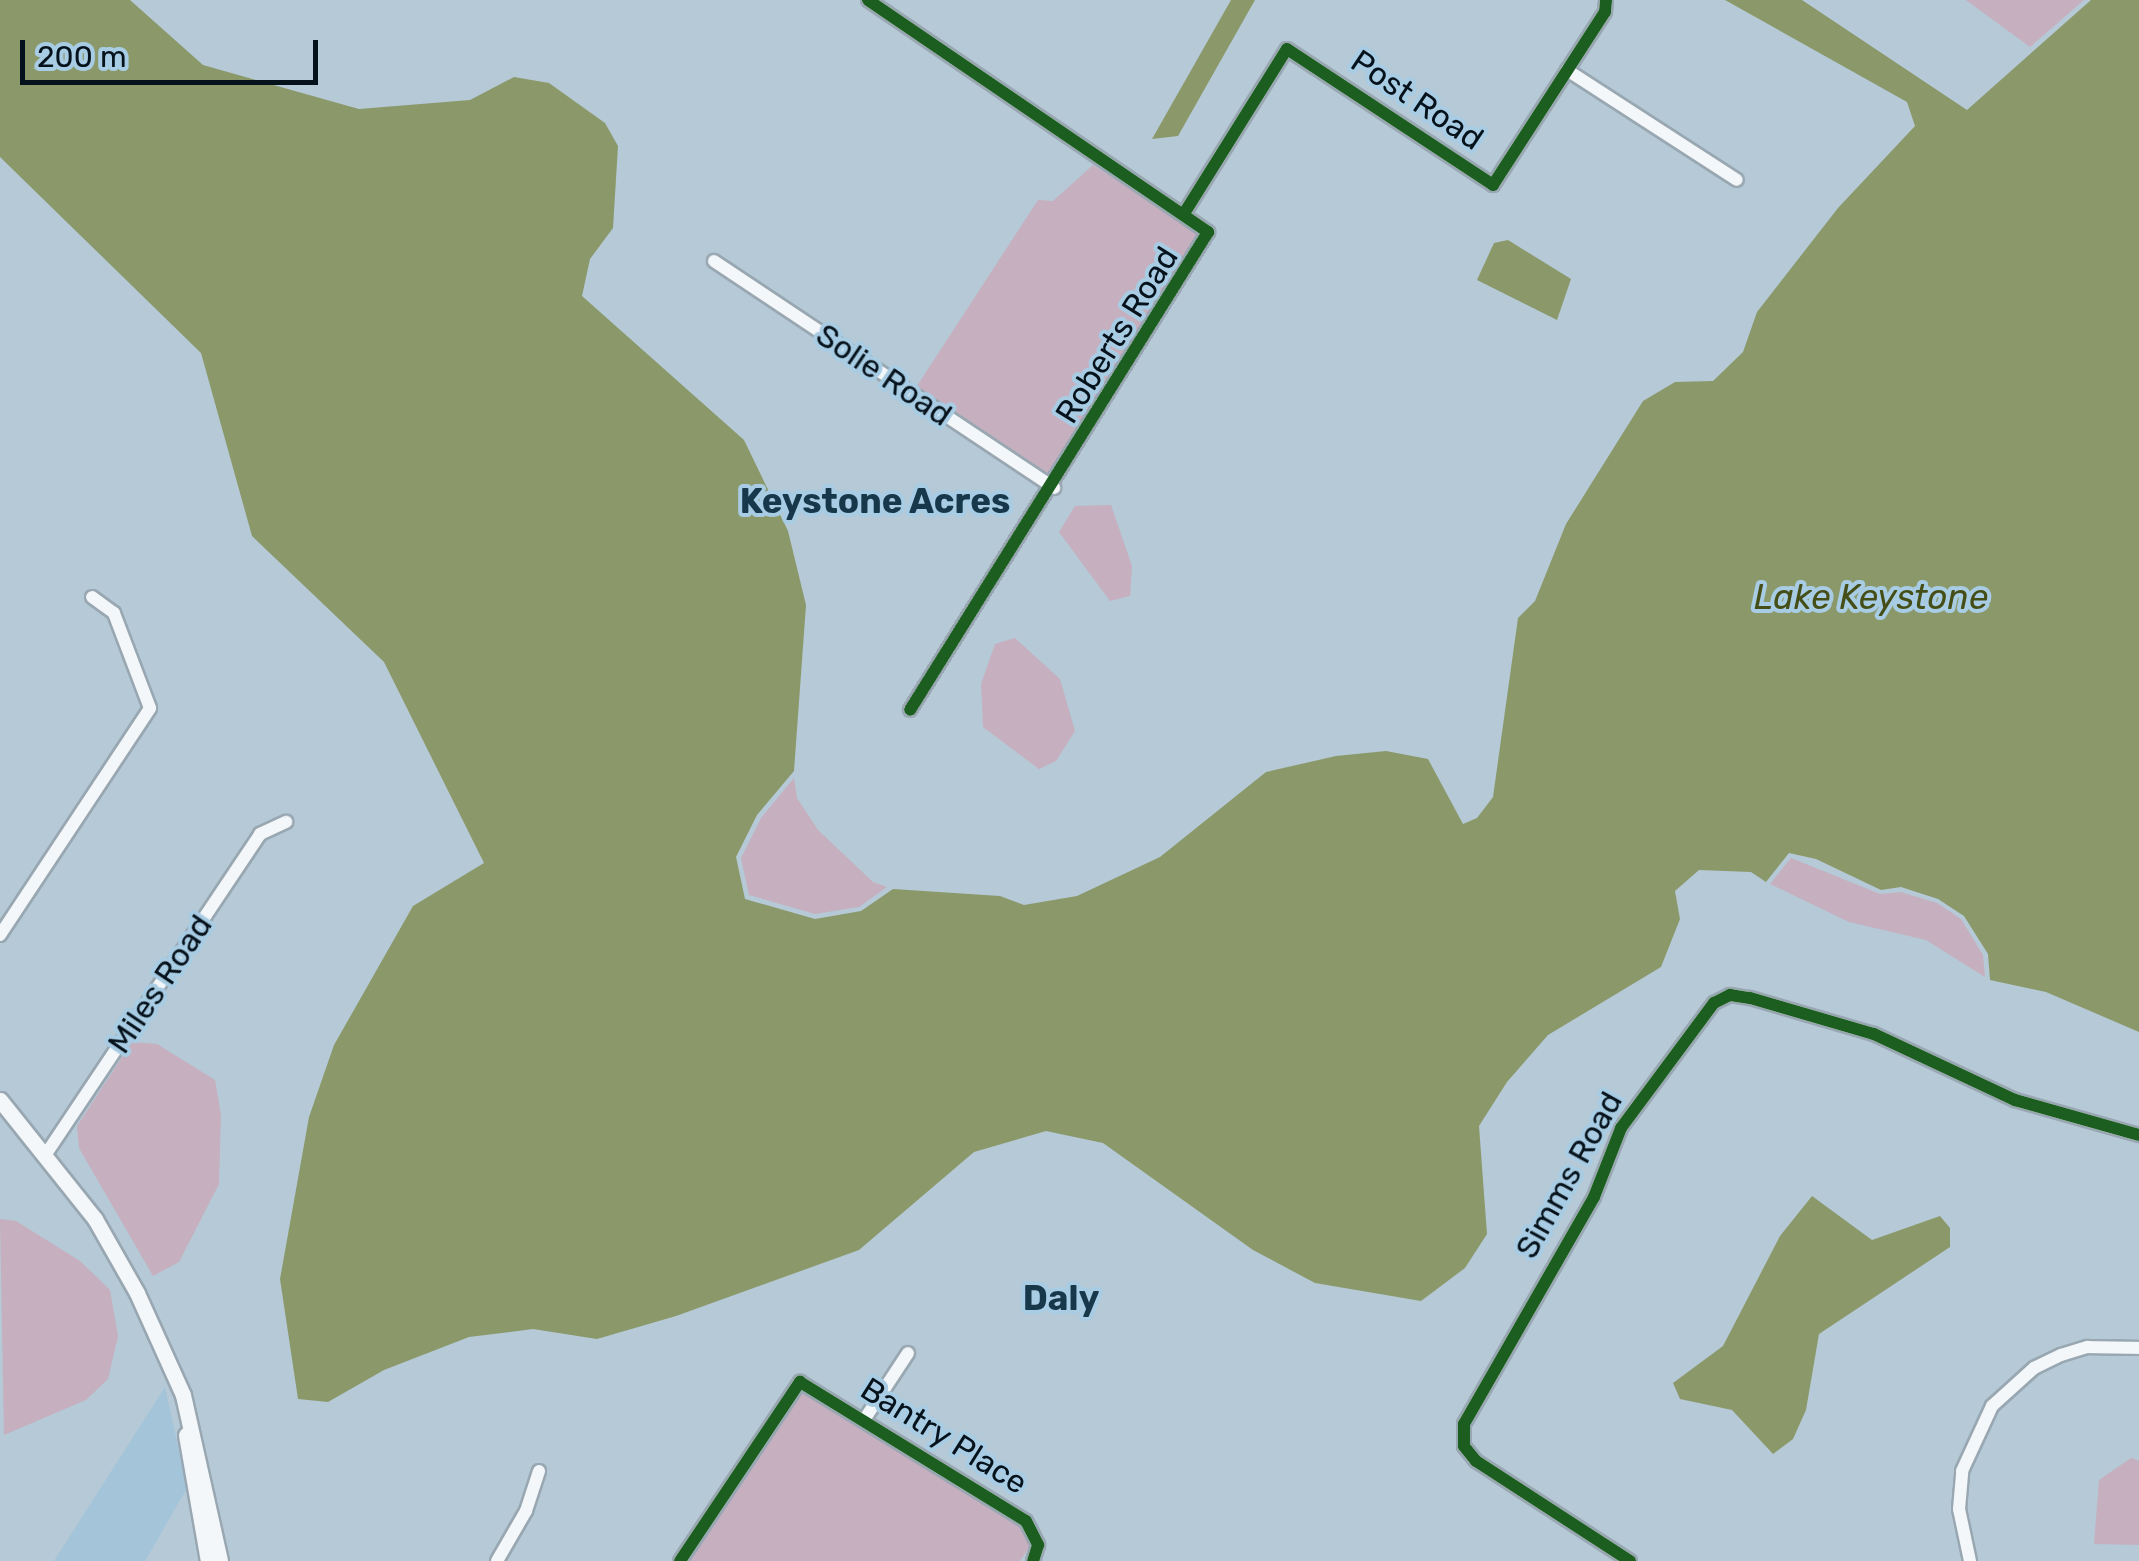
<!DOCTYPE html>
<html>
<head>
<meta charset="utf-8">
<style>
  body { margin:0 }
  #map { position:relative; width:2139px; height:1561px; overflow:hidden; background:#b5c9d6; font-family:Rubik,sans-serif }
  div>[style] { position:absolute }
  .built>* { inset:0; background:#a3c4d9 }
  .green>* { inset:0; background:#c6afbf }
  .water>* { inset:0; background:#8b996a }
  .roads { filter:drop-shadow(2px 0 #98a7b1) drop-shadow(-2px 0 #98a7b1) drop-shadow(0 2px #98a7b1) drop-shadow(0 -2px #98a7b1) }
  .minor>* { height:12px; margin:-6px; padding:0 6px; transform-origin:6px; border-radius:6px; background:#f4f7f9 }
  .major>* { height:15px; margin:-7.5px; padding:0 7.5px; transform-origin:7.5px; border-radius:7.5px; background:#f4f7f9 }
  .cycleway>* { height:12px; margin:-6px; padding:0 6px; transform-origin:6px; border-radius:6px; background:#1b5e20 }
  span { translate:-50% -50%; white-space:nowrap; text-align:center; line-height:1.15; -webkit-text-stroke:8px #a8cce3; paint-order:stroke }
  .street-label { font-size:32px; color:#06121b }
  .neighbourhood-label { font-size:35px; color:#17374a; font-weight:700 }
  .water-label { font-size:35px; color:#464e17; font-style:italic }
  .scale { position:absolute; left:20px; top:40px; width:298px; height:45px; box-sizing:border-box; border:5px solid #06121b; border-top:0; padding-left:12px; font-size:30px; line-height:35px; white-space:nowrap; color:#06121b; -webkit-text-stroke:8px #a8cce3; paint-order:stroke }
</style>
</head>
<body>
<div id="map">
  <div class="built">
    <i style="clip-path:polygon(165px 1387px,187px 1488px,145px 1561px,54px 1561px)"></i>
  </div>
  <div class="green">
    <i style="clip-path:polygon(1966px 0,2084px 0,2030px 47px)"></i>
    <i style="clip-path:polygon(1093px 165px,1198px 232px,1051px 480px,915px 389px,1038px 200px,1053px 201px)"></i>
    <i style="clip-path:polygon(1111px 505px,1132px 566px,1130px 596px,1110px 601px,1059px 532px,1075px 506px)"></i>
    <i style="clip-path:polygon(1015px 638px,1060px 679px,1075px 731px,1056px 761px,1039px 769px,983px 727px,981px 684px,995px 644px)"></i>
    <i style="clip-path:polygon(794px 778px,797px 798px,818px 830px,873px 882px,887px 887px,859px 907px,815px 914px,749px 895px,741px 858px,761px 818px)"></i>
    <i style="clip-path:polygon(1791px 858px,1880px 894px,1901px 892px,1937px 903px,1961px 919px,1983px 955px,1985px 977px,1926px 940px,1849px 922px,1770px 884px)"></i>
    <i style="clip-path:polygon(132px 1042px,157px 1044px,215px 1080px,221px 1115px,219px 1184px,179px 1262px,153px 1276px,79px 1148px,77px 1126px)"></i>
    <i style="clip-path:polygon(0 1219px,16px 1221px,80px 1261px,110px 1290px,118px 1336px,108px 1379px,86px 1400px,4px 1435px)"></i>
    <i style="clip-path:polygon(798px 1394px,819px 1396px,869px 1426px,1036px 1537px,1020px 1561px,688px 1561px)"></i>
    <i style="clip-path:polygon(2131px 1458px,2139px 1461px,2139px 1545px,2094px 1544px,2099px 1480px)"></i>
  </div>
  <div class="water">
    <i style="clip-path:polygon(0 0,130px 0,203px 65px,359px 109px,470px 100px,514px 77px,549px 83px,605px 123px,618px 146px,613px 228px,590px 259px,582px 296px,744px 440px,788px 531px,806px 605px,794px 771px,757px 815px,736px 857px,745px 899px,815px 919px,861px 911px,893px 889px,1000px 896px,1024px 905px,1077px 896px,1160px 857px,1266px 772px,1336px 756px,1386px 751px,1428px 759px,1463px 824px,1477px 818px,1493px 797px,1518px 618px,1535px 601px,1566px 524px,1643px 401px,1675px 382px,1713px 381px,1743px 352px,1757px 312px,1838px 208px,1915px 126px,1907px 102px,1725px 0,1802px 0,1967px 110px,2091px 0,2139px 0,2139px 1032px,2046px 992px,1990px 980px,1988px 954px,1964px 916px,1938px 899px,1901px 887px,1881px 890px,1816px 859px,1789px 853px,1766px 882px,1751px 872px,1699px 870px,1675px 891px,1680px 919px,1661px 967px,1548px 1035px,1507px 1082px,1479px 1126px,1487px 1234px,1465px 1268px,1421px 1301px,1315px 1283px,1253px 1250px,1103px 1143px,1046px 1131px,974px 1152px,859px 1250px,676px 1316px,597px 1339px,533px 1329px,469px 1337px,384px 1370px,328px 1402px,298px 1399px,280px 1279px,309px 1117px,334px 1045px,413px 906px,484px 863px,384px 662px,252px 536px,201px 353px,0 157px)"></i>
    <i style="clip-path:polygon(1231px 0,1255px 0,1178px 136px,1152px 139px)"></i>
    <i style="clip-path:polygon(1508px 240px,1571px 279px,1557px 320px,1477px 280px,1494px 243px)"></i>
    <i style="clip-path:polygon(1812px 1196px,1872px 1240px,1940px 1216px,1950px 1228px,1950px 1247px,1819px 1334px,1806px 1410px,1793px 1439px,1773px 1454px,1732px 1410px,1680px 1399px,1673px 1383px,1723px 1346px,1780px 1236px)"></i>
  </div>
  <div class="roads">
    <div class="minor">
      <i style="left:868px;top:0;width:412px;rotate:34.3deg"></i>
      <i style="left:1208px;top:232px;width:563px;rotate:121.94deg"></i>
      <i style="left:1567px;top:70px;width:202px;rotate:32.9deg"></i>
      <i style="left:1185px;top:212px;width:192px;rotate:-58deg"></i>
      <i style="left:1287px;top:49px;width:247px;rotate:33.4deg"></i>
      <i style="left:1493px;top:185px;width:206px;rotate:-57.1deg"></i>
      <i style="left:1605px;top:12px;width:12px;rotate:-85deg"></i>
      <i style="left:714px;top:261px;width:409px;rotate:33.7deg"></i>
      <i style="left:0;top:935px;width:272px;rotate:-56.5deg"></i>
      <i style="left:150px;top:708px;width:102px;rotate:-110.8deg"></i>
      <i style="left:114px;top:613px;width:27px;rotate:-144deg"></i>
      <i style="left:44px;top:1157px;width:389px;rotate:-56.2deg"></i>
      <i style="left:260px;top:834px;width:29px;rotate:-25deg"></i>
      <i style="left:864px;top:1420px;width:80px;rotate:-56.7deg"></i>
      <i style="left:497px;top:1561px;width:58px;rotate:-59.9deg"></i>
      <i style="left:526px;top:1511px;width:42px;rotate:-72deg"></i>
      <i style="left:680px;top:1561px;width:216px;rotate:-56.2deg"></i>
      <i style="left:800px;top:1382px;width:265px;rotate:31.6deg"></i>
      <i style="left:1026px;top:1521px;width:27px;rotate:63deg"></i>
      <i style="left:1038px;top:1545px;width:17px;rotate:107deg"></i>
      <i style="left:1630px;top:1561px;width:184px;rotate:-147deg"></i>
      <i style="left:1476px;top:1461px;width:19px;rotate:-129deg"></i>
      <i style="left:1464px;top:1446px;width:22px;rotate:-90deg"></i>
      <i style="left:1464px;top:1424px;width:262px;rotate:-60.2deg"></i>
      <i style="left:1594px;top:1197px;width:74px;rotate:-68.6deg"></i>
      <i style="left:1621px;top:1128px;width:156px;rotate:-53.4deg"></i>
      <i style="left:1714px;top:1003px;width:18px;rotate:-27deg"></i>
      <i style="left:1730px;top:995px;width:20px;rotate:9deg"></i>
      <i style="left:1750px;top:998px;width:129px;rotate:16.2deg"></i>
      <i style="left:1874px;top:1034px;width:156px;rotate:25.1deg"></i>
      <i style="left:2015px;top:1100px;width:129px;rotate:15.8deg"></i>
      <i style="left:1970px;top:1561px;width:53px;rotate:-101.9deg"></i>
      <i style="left:1959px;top:1509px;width:38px;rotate:-85deg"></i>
      <i style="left:1962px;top:1471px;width:72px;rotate:-65.2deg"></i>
      <i style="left:1992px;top:1406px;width:57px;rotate:-42.1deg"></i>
      <i style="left:2034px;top:1368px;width:30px;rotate:-26deg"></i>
      <i style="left:2061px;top:1355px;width:28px;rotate:-17deg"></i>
      <i style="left:2088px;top:1347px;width:51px;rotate:1.1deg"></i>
    </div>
    <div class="major">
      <i style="left:0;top:1100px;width:152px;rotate:51.4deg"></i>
      <i style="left:95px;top:1219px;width:85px;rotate:60.4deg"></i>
      <i style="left:137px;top:1293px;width:112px;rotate:65.7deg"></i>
      <i style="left:183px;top:1395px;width:170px;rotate:77.4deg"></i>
      <i style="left:186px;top:1435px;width:128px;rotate:80.1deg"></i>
    </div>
  </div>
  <div class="cycleway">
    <i style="left:868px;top:0;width:412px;rotate:34.3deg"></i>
    <i style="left:1208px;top:232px;width:563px;rotate:121.94deg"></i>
    <i style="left:1185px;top:212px;width:192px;rotate:-58deg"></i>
    <i style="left:1287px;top:49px;width:247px;rotate:33.4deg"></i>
    <i style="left:1493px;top:185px;width:206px;rotate:-57.1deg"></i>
    <i style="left:1605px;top:12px;width:12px;rotate:-85deg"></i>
    <i style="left:680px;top:1561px;width:216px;rotate:-56.2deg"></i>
    <i style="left:800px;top:1382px;width:265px;rotate:31.6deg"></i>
    <i style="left:1026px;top:1521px;width:27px;rotate:63deg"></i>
    <i style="left:1038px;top:1545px;width:17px;rotate:107deg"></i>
    <i style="left:1630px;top:1561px;width:184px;rotate:-147deg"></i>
    <i style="left:1476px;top:1461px;width:19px;rotate:-129deg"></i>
    <i style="left:1464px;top:1446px;width:22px;rotate:-90deg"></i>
    <i style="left:1464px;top:1424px;width:262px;rotate:-60.2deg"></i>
    <i style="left:1594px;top:1197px;width:74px;rotate:-68.6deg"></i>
    <i style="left:1621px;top:1128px;width:156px;rotate:-53.4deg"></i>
    <i style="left:1714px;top:1003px;width:18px;rotate:-27deg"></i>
    <i style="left:1730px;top:995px;width:20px;rotate:9deg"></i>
    <i style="left:1750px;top:998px;width:129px;rotate:16.2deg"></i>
    <i style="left:1874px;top:1034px;width:156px;rotate:25.1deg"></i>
    <i style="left:2015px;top:1100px;width:129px;rotate:15.8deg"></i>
  </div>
  <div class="street-label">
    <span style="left:1417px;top:100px;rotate:34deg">Post Road</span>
    <span style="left:1117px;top:335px;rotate:-58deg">Roberts Road</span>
    <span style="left:884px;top:375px;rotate:34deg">Solie Road</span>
    <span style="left:160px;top:984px;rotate:-56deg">Miles Road</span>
    <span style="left:1569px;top:1175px;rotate:-61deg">Simms Road</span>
    <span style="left:944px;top:1436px;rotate:32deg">Bantry Place</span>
  </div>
  <div class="neighbourhood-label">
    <span style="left:875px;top:501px">Keystone Acres</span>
    <span style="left:1061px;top:1298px">Daly</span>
  </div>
  <div class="water-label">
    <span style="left:1871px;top:597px">Lake Keystone</span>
  </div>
  <div class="scale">200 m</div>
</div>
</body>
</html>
